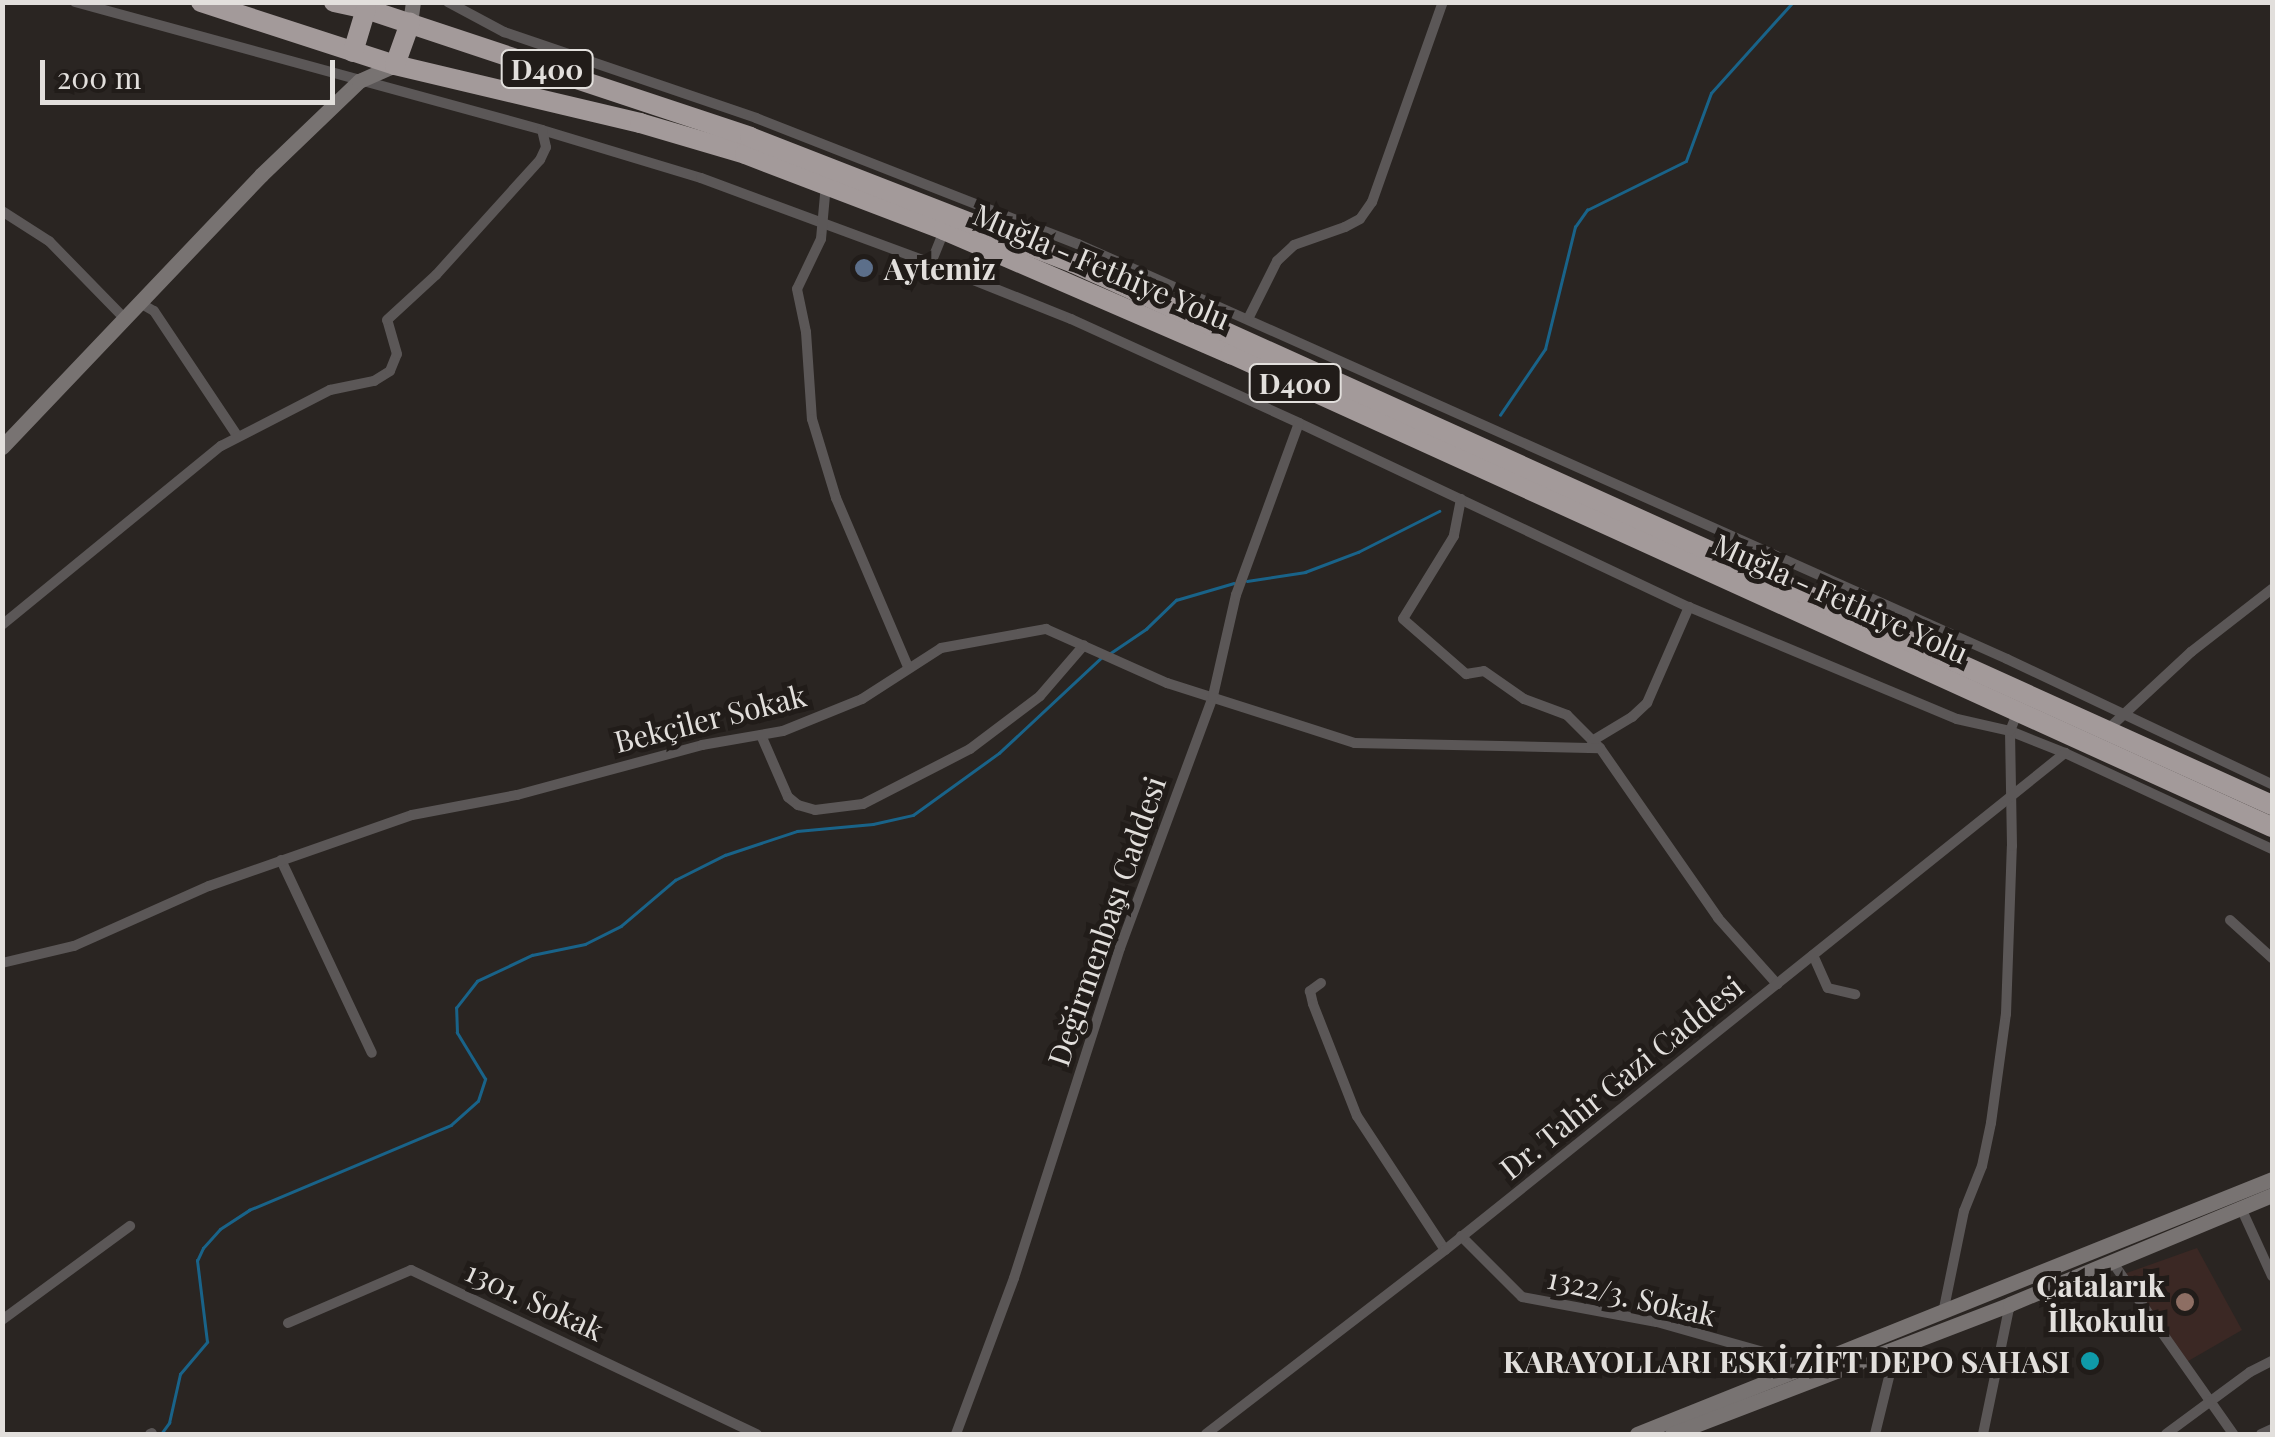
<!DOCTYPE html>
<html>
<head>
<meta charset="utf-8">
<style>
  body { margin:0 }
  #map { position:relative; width:2275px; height:1437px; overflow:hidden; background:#2a2522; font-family:"Playfair Display",serif }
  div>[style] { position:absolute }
  .education>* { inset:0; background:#3b2824 }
  .stream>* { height:2.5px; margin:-1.25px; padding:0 1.25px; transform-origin:1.25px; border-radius:1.25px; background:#196389 }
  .street>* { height:10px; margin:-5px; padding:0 5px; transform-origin:5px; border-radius:5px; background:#5b5757 }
  .secondary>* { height:15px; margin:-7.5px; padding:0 7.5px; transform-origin:7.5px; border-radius:7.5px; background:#787372 }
  .highway>* { height:20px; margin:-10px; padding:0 10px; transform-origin:10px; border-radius:10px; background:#a39a9a }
  .dots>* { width:28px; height:28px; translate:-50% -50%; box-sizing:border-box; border:5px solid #211c19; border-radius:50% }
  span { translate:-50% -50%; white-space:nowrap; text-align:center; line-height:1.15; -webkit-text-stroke:10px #211c19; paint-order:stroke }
  .shield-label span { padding:2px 8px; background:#211c19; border:2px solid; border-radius:8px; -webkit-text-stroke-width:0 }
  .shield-label { font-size:28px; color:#e2dfdc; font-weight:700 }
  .street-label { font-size:30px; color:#e2dfdc }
  .poi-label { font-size:30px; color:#e2dfdc; font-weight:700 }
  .left { translate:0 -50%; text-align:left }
  .right { translate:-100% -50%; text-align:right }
  .frame { position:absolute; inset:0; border:5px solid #e2dfdc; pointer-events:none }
  .scale { position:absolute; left:40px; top:60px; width:295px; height:45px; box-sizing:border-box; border:5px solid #e2dfdc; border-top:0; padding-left:12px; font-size:30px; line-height:35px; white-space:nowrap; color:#e2dfdc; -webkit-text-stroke:8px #211c19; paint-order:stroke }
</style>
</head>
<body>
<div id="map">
  <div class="education">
    <i style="clip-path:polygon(2197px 1248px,2242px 1330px,2183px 1364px,2124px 1274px)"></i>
  </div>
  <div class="stream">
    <i style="left:1500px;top:415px;width:80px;rotate:-55.7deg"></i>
    <i style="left:1545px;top:349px;width:126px;rotate:-76.2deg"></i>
    <i style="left:1575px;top:227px;width:21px;rotate:-55deg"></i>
    <i style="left:1587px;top:210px;width:110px;rotate:-26.3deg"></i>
    <i style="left:1686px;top:161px;width:72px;rotate:-69.8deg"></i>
    <i style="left:1711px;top:93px;width:122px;rotate:-48deg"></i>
    <i style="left:1247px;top:581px;width:59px;rotate:-8.8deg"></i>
    <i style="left:1305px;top:572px;width:57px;rotate:-20.7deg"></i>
    <i style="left:1358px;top:552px;width:91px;rotate:-26.8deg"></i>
    <i style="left:1109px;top:654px;width:45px;rotate:-34deg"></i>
    <i style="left:1146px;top:629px;width:42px;rotate:-44deg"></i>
    <i style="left:1176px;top:600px;width:60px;rotate:-16.3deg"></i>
    <i style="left:161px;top:1434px;width:14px;rotate:-54deg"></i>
    <i style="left:169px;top:1423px;width:50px;rotate:-77.3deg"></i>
    <i style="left:180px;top:1374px;width:42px;rotate:-49.8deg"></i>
    <i style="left:207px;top:1342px;width:82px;rotate:-97deg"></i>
    <i style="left:197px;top:1261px;width:14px;rotate:-65deg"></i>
    <i style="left:203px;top:1248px;width:25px;rotate:-48deg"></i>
    <i style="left:220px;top:1229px;width:35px;rotate:-33deg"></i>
    <i style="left:249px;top:1210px;width:219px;rotate:-22.8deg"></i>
    <i style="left:451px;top:1125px;width:36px;rotate:-42deg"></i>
    <i style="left:478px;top:1101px;width:23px;rotate:-72deg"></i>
    <i style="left:485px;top:1079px;width:54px;rotate:-121.3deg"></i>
    <i style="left:457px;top:1033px;width:25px;rotate:-92deg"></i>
    <i style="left:456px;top:1008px;width:34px;rotate:-52deg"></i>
    <i style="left:477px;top:981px;width:61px;rotate:-25.3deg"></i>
    <i style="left:532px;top:955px;width:54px;rotate:-11.7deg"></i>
    <i style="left:585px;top:944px;width:40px;rotate:-26.6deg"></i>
    <i style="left:621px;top:926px;width:71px;rotate:-40.4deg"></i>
    <i style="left:675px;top:880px;width:56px;rotate:-26.6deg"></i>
    <i style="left:725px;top:855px;width:76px;rotate:-18.4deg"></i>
    <i style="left:797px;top:831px;width:76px;rotate:-5.3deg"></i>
    <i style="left:873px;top:824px;width:41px;rotate:-12.7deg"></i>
    <i style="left:913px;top:815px;width:106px;rotate:-35.8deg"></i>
    <i style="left:999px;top:753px;width:141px;rotate:-43deg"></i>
  </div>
  <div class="street">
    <i style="left:75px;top:2px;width:484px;rotate:15.3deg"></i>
    <i style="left:542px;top:130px;width:166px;rotate:16.8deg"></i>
    <i style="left:701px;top:178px;width:245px;rotate:20.3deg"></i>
    <i style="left:931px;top:263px;width:151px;rotate:21.8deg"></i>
    <i style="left:1071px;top:319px;width:251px;rotate:24.5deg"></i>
    <i style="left:1299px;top:423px;width:431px;rotate:25.3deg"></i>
    <i style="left:1689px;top:607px;width:290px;rotate:22.7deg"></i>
    <i style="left:1957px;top:719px;width:54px;rotate:12.8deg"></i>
    <i style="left:2010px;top:731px;width:59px;rotate:21.8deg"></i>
    <i style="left:2065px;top:753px;width:228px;rotate:24.9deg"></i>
    <i style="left:448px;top:2px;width:64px;rotate:28.2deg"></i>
    <i style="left:504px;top:32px;width:266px;rotate:18.8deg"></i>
    <i style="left:756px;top:118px;width:346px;rotate:21.4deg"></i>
    <i style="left:1078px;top:244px;width:1017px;rotate:24.07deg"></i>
    <i style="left:2007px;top:659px;width:293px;rotate:25.3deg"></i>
    <i style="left:826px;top:184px;width:55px;rotate:95.2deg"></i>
    <i style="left:821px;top:239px;width:55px;rotate:115.6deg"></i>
    <i style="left:797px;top:289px;width:44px;rotate:78.2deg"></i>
    <i style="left:806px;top:332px;width:87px;rotate:86.1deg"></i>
    <i style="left:812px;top:419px;width:83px;rotate:73.1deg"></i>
    <i style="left:836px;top:498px;width:184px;rotate:66.9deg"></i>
    <i style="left:2px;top:211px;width:56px;rotate:32.6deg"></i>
    <i style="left:49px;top:241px;width:109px;rotate:45.7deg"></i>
    <i style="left:931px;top:263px;width:35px;rotate:-68deg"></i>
    <i style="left:140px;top:303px;width:16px;rotate:30deg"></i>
    <i style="left:154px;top:311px;width:151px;rotate:56.3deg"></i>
    <i style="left:1248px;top:319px;width:65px;rotate:-63.4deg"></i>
    <i style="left:1277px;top:261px;width:23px;rotate:-43deg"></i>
    <i style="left:1294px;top:245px;width:54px;rotate:-19.4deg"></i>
    <i style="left:1345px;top:227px;width:17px;rotate:-28deg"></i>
    <i style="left:1360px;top:219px;width:21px;rotate:-55deg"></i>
    <i style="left:1372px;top:202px;width:212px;rotate:-70.5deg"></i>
    <i style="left:1461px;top:499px;width:38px;rotate:101deg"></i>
    <i style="left:1454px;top:536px;width:97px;rotate:121.6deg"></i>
    <i style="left:1403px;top:619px;width:84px;rotate:41.1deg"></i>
    <i style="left:1466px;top:674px;width:18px;rotate:-9deg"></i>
    <i style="left:1484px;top:671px;width:49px;rotate:35deg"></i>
    <i style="left:1524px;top:699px;width:46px;rotate:20.4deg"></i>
    <i style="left:1567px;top:715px;width:47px;rotate:45deg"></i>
    <i style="left:1600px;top:748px;width:207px;rotate:55.2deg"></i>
    <i style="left:1718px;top:918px;width:89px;rotate:48.2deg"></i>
    <i style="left:2px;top:625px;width:283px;rotate:-39.3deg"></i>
    <i style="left:221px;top:446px;width:123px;rotate:-27.2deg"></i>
    <i style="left:330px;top:390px;width:45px;rotate:-11.6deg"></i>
    <i style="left:374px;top:381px;width:19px;rotate:-32deg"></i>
    <i style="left:390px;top:371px;width:18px;rotate:-68deg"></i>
    <i style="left:397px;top:354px;width:35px;rotate:-106deg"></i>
    <i style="left:387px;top:320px;width:67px;rotate:-42.6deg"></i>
    <i style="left:436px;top:275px;width:155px;rotate:-47.9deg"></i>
    <i style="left:540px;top:160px;width:14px;rotate:-65deg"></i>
    <i style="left:546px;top:147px;width:17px;rotate:-103deg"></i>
    <i style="left:2107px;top:730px;width:115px;rotate:-42.9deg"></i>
    <i style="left:2191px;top:652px;width:103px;rotate:-37.9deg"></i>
    <i style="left:761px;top:735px;width:68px;rotate:66.5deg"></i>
    <i style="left:788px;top:797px;width:13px;rotate:39deg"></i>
    <i style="left:798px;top:805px;width:18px;rotate:16deg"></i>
    <i style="left:815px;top:810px;width:48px;rotate:-7.1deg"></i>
    <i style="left:863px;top:804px;width:120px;rotate:-27.2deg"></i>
    <i style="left:970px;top:749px;width:88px;rotate:-37.1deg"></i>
    <i style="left:1040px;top:696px;width:67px;rotate:-49.2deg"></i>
    <i style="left:1592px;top:741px;width:47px;rotate:-31deg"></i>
    <i style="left:1632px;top:717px;width:21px;rotate:-43deg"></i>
    <i style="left:1647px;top:703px;width:105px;rotate:-66.4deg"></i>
    <i style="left:281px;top:860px;width:213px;rotate:64.8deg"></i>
    <i style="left:2230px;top:920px;width:57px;rotate:42.1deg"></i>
    <i style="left:1813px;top:955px;width:36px;rotate:66deg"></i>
    <i style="left:1828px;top:988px;width:28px;rotate:13deg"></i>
    <i style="left:2px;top:963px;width:74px;rotate:-13.3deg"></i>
    <i style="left:74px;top:946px;width:148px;rotate:-24deg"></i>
    <i style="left:209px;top:886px;width:215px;rotate:-19.3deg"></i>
    <i style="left:412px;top:815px;width:107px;rotate:-10.8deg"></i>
    <i style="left:517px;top:795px;width:192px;rotate:-15.1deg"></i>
    <i style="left:702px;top:745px;width:82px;rotate:-9.8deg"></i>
    <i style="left:783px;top:731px;width:85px;rotate:-22.1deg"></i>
    <i style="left:862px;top:699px;width:94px;rotate:-32.8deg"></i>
    <i style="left:941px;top:648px;width:107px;rotate:-10.3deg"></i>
    <i style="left:1046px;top:629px;width:133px;rotate:24.1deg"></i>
    <i style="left:1167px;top:683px;width:197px;rotate:17.7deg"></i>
    <i style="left:1355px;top:743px;width:245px;rotate:1.2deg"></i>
    <i style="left:1321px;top:983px;width:14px;rotate:144deg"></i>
    <i style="left:1310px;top:991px;width:13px;rotate:77deg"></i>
    <i style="left:1313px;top:1004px;width:120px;rotate:68.6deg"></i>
    <i style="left:1357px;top:1116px;width:160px;rotate:56.7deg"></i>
    <i style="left:2241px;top:1208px;width:75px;rotate:65.5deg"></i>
    <i style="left:1461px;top:1236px;width:86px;rotate:45deg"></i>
    <i style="left:1522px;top:1297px;width:137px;rotate:10.5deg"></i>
    <i style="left:1657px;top:1322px;width:162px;rotate:15.8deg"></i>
    <i style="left:2113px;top:1263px;width:209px;rotate:54.9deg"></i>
    <i style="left:1943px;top:1313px;width:104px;rotate:-78.4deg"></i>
    <i style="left:1964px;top:1211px;width:48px;rotate:-68.2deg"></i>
    <i style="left:1982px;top:1166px;width:44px;rotate:-78.2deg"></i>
    <i style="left:1991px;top:1123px;width:110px;rotate:-82.2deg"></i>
    <i style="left:2006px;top:1014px;width:168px;rotate:-88deg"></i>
    <i style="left:2012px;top:846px;width:115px;rotate:-91deg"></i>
    <i style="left:2010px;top:731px;width:22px;rotate:-68deg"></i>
    <i style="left:2px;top:1320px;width:159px;rotate:-36.3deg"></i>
    <i style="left:288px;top:1323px;width:134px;rotate:-23.3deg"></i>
    <i style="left:411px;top:1270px;width:383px;rotate:25.4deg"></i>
    <i style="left:150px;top:1434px;width:2px;rotate:-27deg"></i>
    <i style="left:956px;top:1434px;width:166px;rotate:-69.6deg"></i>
    <i style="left:1014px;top:1278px;width:347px;rotate:-72.2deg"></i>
    <i style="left:1120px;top:948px;width:269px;rotate:-69.7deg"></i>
    <i style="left:1213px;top:696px;width:104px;rotate:-77.2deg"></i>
    <i style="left:1236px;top:595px;width:183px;rotate:-69.9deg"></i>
    <i style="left:1206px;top:1434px;width:302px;rotate:-37.6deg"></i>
    <i style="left:1445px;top:1250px;width:795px;rotate:-38.72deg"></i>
    <i style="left:1875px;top:1434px;width:67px;rotate:-76.2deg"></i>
    <i style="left:1891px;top:1369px;width:19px;rotate:-96deg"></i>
    <i style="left:1983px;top:1434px;width:133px;rotate:-78.3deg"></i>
    <i style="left:2166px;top:1434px;width:104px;rotate:-36.4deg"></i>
    <i style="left:2250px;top:1372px;width:25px;rotate:-27deg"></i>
    <i style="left:2261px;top:1434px;width:12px;rotate:-24deg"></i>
  </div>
  <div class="secondary">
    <i style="left:410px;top:23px;width:21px;rotate:-82deg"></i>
    <i style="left:2px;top:447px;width:376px;rotate:-46.4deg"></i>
    <i style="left:261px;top:175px;width:136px;rotate:-43.8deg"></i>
    <i style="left:359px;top:81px;width:39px;rotate:-24deg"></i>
    <i style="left:1637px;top:1434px;width:684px;rotate:-21.88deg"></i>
    <i style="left:1672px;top:1434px;width:362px;rotate:-21deg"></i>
    <i style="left:2010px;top:1304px;width:284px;rotate:-22.6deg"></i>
  </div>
  <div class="highway">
    <i style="left:201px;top:2px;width:204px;rotate:18deg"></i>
    <i style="left:395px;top:65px;width:252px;rotate:13.3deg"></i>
    <i style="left:640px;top:123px;width:109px;rotate:16.4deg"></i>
    <i style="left:745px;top:154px;width:213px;rotate:20.9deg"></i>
    <i style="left:944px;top:230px;width:313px;rotate:23.4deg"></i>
    <i style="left:1231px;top:354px;width:1143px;rotate:24.44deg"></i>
    <i style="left:334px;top:2px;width:33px;rotate:12deg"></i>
    <i style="left:366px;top:9px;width:405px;rotate:18.4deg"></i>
    <i style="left:750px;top:137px;width:347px;rotate:21.3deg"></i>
    <i style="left:1073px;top:263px;width:1316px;rotate:24.33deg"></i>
    <i style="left:353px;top:52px;width:45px;rotate:-73.2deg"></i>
    <i style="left:395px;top:65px;width:45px;rotate:-70.3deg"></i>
  </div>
  <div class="dots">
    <i style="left:864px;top:268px;background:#5c6f8a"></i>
    <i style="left:2185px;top:1302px;background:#8d6e63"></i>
    <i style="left:2090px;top:1361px;background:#0f9aa8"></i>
  </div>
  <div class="shield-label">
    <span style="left:547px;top:69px">D400</span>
    <span style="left:1295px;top:383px">D400</span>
  </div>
  <div class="street-label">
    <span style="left:1102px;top:266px;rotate:23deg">Muğla - Fethiye Yolu</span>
    <span style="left:1841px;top:598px;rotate:24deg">Muğla - Fethiye Yolu</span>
    <span style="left:710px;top:718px;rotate:-14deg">Bekçiler Sokak</span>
    <span style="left:1106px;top:921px;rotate:-71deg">Değirmenbaşı Caddesi</span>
    <span style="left:1621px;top:1077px;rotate:-39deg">Dr. Tahir Gazi Caddesi</span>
    <span style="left:1632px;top:1296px;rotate:13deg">1322/3. Sokak</span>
    <span style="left:535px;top:1300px;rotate:25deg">1301. Sokak</span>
  </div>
  <div class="poi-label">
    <span class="left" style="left:884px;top:268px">Aytemiz</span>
    <span class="right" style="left:2165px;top:1302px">Çatalarık<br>İlkokulu</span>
    <span class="right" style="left:2070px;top:1361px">KARAYOLLARI ESKİ ZİFT DEPO SAHASI</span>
  </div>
  <div class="frame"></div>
  <div class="scale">200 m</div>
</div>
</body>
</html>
